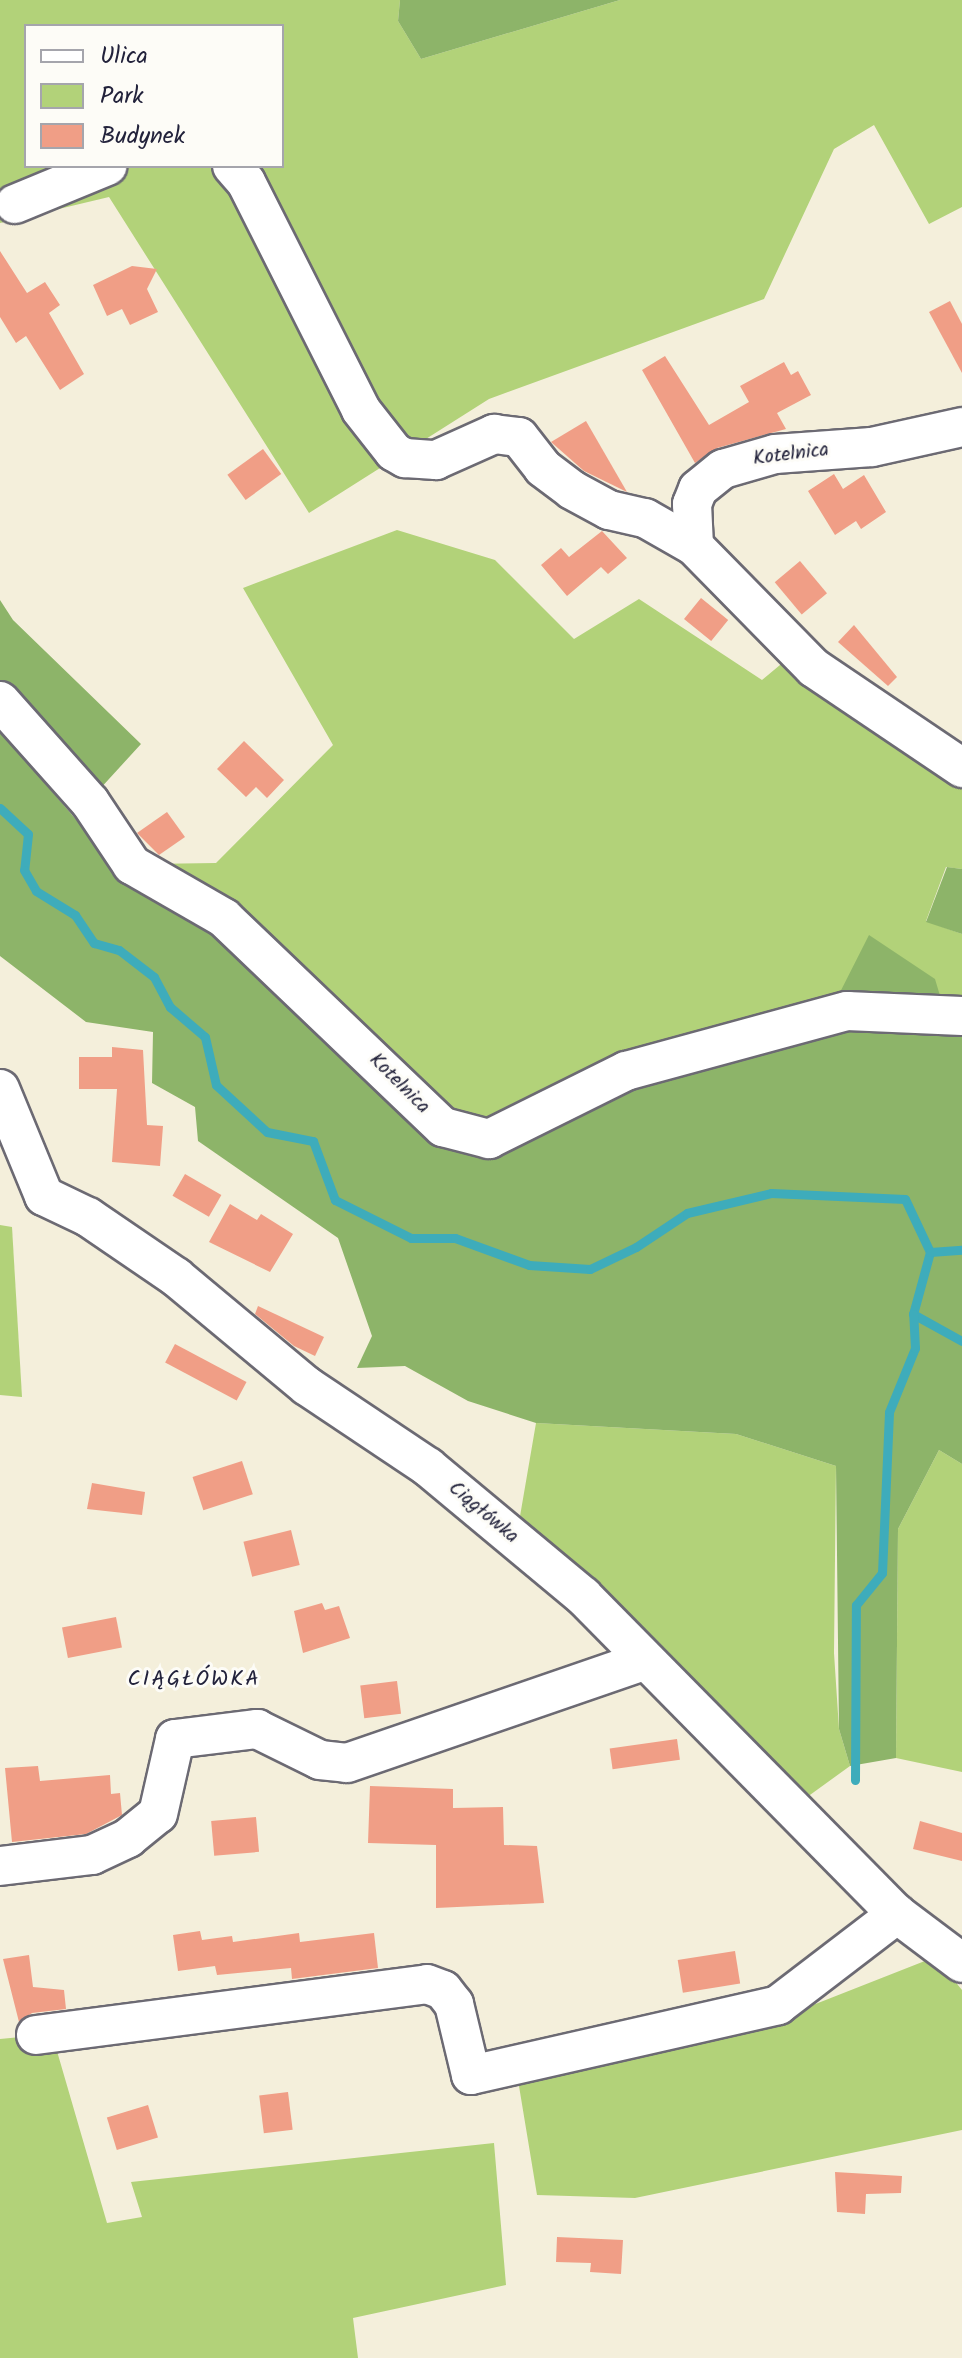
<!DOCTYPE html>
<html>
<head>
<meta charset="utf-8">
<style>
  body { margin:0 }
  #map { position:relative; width:962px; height:2358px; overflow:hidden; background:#f4efdb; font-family:Kalam,sans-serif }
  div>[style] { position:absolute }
  .green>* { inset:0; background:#b2d279 }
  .forest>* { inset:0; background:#8db469 }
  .stream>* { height:9px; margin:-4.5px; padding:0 4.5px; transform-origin:4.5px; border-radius:4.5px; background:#3eacbb }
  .building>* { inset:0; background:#f09e86; transform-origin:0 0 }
  .roads { filter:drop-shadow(2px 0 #6c6a73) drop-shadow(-2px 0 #6c6a73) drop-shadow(0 2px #6c6a73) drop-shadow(0 -2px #6c6a73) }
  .minor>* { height:38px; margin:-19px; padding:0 19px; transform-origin:19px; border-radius:19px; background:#fff }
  span { translate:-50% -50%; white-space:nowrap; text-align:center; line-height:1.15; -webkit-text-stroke:6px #fdfcf7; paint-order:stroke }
  .street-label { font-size:20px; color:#22223b }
  .neighbourhood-label { font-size:22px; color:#22223b; letter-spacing:2px }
  .legend { position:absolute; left:24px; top:24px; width:260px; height:144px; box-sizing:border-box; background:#fdfcf7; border:2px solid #a5a5ac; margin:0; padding:10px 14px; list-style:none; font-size:24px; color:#22223b }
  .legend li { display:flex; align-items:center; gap:16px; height:40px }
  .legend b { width:40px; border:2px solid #a5a5ac }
</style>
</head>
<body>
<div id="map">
  <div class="green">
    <i style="clip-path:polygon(evenodd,0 0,400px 0,398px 21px,421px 59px,620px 0,962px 0,962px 207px,929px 224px,874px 125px,834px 149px,764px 299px,489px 399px,309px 513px,109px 197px,0 223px,0 0,26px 26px,282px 26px,282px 166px,26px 166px,26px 26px)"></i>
    <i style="clip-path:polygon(397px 530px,495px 560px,574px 639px,639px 599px,762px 680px,792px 655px,962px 787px,962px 869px,946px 867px,926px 921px,962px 934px,962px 1016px,828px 1016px,496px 1125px,440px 1112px,148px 864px,216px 863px,333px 745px,243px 588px)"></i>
    <i style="clip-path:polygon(0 1225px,12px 1227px,22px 1397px,0 1395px)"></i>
    <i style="clip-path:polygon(536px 1423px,736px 1434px,836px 1466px,834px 1653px,839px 1729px,850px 1766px,803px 1800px,518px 1528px)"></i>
    <i style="clip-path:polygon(939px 1450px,962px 1464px,962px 1772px,896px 1758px,898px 1529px)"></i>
    <i style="clip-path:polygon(935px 1957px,962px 1990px,962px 2130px,635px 2198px,537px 2195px,518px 2080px,785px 2016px)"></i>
    <i style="clip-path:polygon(52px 2034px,107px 2223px,142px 2217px,131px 2182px,494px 2143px,506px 2285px,353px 2318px,358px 2358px,0 2358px,0 2039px)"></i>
  </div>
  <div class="forest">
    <i style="clip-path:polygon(400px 0,620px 0,421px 59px,398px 21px)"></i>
    <i style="clip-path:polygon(0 600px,13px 620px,141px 744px,98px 791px,0 693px)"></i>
    <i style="clip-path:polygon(0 731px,122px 873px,212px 924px,463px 1150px,828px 1016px,869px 935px,935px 979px,947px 1019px,962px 1016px,962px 1464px,939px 1450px,898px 1529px,896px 1758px,850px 1766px,839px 1729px,836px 1466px,736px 1434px,536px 1423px,468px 1401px,405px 1366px,357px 1368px,372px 1336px,338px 1238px,198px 1141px,195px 1107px,152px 1083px,153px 1032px,86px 1022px,0 956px)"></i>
    <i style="clip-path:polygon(947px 867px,962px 869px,962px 934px,926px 922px)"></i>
  </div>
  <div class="stream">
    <i style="left:0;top:808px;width:38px;rotate:43deg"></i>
    <i style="left:28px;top:834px;width:36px;rotate:96deg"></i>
    <i style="left:24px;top:870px;width:24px;rotate:60deg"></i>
    <i style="left:36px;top:891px;width:46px;rotate:31.6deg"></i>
    <i style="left:75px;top:915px;width:34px;rotate:56deg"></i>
    <i style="left:94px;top:943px;width:26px;rotate:16deg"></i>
    <i style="left:119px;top:950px;width:44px;rotate:37.6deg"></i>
    <i style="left:154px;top:977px;width:34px;rotate:62deg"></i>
    <i style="left:170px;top:1007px;width:46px;rotate:40.6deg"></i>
    <i style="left:205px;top:1037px;width:49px;rotate:77.1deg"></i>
    <i style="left:216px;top:1085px;width:69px;rotate:42.7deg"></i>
    <i style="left:267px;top:1132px;width:47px;rotate:11.1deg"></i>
    <i style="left:313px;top:1141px;width:63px;rotate:69.6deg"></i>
    <i style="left:335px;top:1200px;width:85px;rotate:26.6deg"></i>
    <i style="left:411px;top:1238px;width:44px"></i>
    <i style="left:455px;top:1238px;width:79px;rotate:20deg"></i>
    <i style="left:529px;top:1265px;width:61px;rotate:3.8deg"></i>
    <i style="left:590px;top:1269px;width:51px;rotate:-25.6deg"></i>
    <i style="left:636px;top:1247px;width:61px;rotate:-33.7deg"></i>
    <i style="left:687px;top:1213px;width:86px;rotate:-13.4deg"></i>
    <i style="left:771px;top:1193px;width:134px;rotate:2.6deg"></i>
    <i style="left:905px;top:1199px;width:59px;rotate:64.7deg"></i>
    <i style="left:930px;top:1252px;width:64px;rotate:105.3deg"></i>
    <i style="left:913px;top:1314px;width:56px;rotate:28.9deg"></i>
    <i style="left:930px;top:1252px;width:32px;rotate:-4deg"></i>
    <i style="left:855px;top:1780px;width:175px;rotate:-89.7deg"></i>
    <i style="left:856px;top:1605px;width:41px;rotate:-50.9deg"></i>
    <i style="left:882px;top:1573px;width:161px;rotate:-87.5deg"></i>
    <i style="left:889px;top:1412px;width:69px;rotate:-67.9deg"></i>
    <i style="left:915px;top:1348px;width:34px;rotate:-93deg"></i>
  </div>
  <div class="building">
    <i style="clip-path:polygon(0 251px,27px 293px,45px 282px,60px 305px,49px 313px,84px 374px,60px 390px,26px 336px,16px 343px,0 317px)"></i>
    <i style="clip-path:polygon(132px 266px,157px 269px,147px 289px,158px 312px,130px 325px,122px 309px,107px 316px,93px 285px)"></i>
    <i style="clip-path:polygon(950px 301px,962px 324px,962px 373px,929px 312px)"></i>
    <i style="clip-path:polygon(665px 356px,709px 425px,749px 402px,740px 386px,784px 362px,791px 375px,798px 371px,811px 395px,777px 413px,786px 429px,717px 448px,695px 463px,642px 370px)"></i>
    <i style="clip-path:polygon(586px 421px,627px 492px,584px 471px,551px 442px)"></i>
    <i style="left:263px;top:449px;width:31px;height:44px;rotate:54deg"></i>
    <i style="clip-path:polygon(834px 474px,843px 489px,864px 475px,886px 512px,861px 529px,856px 521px,835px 535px,808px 491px)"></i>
    <i style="clip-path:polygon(602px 531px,627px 558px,608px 574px,601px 567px,567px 596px,541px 565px,561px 548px,569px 557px)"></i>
    <i style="left:800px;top:561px;width:42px;height:33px;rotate:50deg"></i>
    <i style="left:701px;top:598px;width:35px;height:27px;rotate:39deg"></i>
    <i style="clip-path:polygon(854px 625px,897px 677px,888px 686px,838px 642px)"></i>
    <i style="clip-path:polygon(244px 741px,284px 780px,267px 798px,256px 787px,246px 797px,217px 769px)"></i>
    <i style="clip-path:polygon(167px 812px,185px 837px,159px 855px,137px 833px)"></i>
    <i style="clip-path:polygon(112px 1047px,143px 1050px,147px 1125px,163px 1126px,160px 1166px,112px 1162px,117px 1089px,79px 1089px,79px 1057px,112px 1057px)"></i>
    <i style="left:185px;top:1174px;width:42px;height:25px;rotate:30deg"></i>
    <i style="clip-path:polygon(230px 1204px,257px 1220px,261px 1214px,293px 1234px,270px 1272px,209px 1242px)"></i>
    <i style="clip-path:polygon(258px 1306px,324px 1337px,315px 1356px,294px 1346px,255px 1314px)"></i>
    <i style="left:175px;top:1344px;width:81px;height:21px;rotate:28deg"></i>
    <i style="left:242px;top:1461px;width:35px;height:52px;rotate:72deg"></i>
    <i style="clip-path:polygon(92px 1483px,145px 1492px,142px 1515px,87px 1509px)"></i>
    <i style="left:291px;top:1530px;width:36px;height:49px;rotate:76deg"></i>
    <i style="clip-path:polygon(322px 1603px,325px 1610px,339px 1606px,350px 1638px,303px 1653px,294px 1611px)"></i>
    <i style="left:116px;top:1617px;width:31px;height:55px;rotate:79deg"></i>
    <i style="left:397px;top:1681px;width:33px;height:37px;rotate:83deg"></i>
    <i style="left:677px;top:1739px;width:21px;height:68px;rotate:82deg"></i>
    <i style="clip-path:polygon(38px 1766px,40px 1781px,110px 1775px,111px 1794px,120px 1793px,122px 1815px,86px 1834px,12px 1842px,5px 1768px)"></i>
    <i style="clip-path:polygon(370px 1786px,453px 1789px,453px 1808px,503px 1807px,504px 1845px,537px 1846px,544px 1903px,436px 1908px,436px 1845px,368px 1843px)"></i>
    <i style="left:256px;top:1817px;width:35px;height:45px;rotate:85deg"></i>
    <i style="clip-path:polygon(920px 1821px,962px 1833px,962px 1861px,913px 1849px)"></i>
    <i style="clip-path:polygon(200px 1931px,202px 1940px,232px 1936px,233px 1942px,299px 1933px,300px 1942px,374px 1933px,378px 1968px,292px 1979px,291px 1968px,217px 1975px,215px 1966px,178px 1971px,173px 1935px)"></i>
    <i style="left:735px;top:1951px;width:33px;height:58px;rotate:81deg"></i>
    <i style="clip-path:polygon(29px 1955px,33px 1987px,64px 1990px,66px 2009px,32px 2013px,19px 2022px,3px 1959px)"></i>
    <i style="left:288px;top:2092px;width:38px;height:29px;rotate:83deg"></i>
    <i style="left:148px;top:2105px;width:34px;height:43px;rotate:73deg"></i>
    <i style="clip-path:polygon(835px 2172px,902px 2176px,901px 2193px,866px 2194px,865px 2214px,837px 2212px)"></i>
    <i style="clip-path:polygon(557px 2237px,623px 2240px,621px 2274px,590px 2272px,591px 2263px,556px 2262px)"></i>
  </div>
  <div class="roads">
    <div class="minor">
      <i style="left:232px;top:166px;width:21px;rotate:49deg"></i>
      <i style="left:246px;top:182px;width:255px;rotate:63.2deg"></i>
      <i style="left:361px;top:410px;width:53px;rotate:51.8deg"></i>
      <i style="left:394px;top:452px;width:13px;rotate:29deg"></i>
      <i style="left:405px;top:458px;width:31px;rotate:4deg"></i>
      <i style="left:436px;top:460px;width:64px;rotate:-24.1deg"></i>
      <i style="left:494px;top:434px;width:25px;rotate:7deg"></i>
      <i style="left:519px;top:437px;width:39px;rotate:52deg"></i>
      <i style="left:543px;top:468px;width:36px;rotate:37deg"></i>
      <i style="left:572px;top:490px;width:42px;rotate:28.4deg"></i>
      <i style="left:609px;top:510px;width:37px;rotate:13deg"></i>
      <i style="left:645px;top:518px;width:56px;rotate:29.7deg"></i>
      <i style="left:694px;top:546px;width:171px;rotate:45.5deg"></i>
      <i style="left:814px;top:668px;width:179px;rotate:34deg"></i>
      <i style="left:15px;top:204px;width:100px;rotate:-22.4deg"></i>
      <i style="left:694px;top:546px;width:42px;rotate:-92.7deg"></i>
      <i style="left:692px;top:504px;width:16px;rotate:-68deg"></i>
      <i style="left:698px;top:489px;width:32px;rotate:-39deg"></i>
      <i style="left:723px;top:469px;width:54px;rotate:-16.1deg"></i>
      <i style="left:775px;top:454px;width:97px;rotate:-4.1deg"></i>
      <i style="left:872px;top:447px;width:92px;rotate:-12.5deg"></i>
      <i style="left:0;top:701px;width:135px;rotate:48.3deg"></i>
      <i style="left:90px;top:802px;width:76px;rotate:56.3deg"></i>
      <i style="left:132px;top:865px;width:106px;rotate:29.9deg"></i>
      <i style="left:224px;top:918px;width:303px;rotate:43.7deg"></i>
      <i style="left:443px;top:1127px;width:48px;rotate:14.6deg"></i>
      <i style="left:489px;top:1139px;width:153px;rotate:-26.4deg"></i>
      <i style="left:626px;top:1071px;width:229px;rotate:-15.2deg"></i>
      <i style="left:847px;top:1011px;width:115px;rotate:2.5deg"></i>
      <i style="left:0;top:1089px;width:116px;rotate:67.6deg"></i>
      <i style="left:44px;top:1196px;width:49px;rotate:25.5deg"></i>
      <i style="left:88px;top:1217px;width:107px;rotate:34.3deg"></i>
      <i style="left:176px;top:1277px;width:170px;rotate:39.8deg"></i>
      <i style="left:307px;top:1386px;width:146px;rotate:33.8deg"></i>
      <i style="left:428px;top:1467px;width:202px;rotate:39.8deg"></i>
      <i style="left:583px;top:1596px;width:447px;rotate:45.4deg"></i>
      <i style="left:897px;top:1914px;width:81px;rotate:37deg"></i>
      <i style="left:0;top:1866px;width:93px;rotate:-6.8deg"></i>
      <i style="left:92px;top:1855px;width:40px;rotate:-25deg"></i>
      <i style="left:128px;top:1838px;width:38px;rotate:-39deg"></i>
      <i style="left:158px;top:1814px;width:77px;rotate:-77.2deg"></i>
      <i style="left:175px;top:1739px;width:83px;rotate:-7deg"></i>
      <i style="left:257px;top:1729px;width:70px;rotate:26.2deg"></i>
      <i style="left:320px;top:1760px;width:27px;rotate:6deg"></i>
      <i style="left:347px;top:1763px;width:313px;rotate:-19deg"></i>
      <i style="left:36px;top:2035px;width:394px;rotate:-7.4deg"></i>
      <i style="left:427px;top:1984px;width:17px;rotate:21deg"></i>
      <i style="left:443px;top:1990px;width:18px;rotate:52deg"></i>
      <i style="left:454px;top:2004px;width:73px;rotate:76.5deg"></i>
      <i style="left:471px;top:2075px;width:315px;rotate:-12.8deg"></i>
      <i style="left:778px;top:2005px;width:150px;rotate:-37.4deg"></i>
    </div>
  </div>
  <div class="street-label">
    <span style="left:791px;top:455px;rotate:-7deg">Kotelnica</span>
    <span style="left:399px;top:1084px;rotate:45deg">Kotelnica</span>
    <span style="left:483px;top:1513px;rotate:40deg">Ciągłówka</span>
  </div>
  <div class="neighbourhood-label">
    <span style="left:194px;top:1680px">CIĄGŁÓWKA</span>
  </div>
  <ul class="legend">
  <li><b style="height:10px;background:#fff"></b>Ulica</li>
  <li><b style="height:22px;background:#b2d279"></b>Park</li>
  <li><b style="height:22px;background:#f09e86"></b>Budynek</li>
  </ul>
</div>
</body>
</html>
